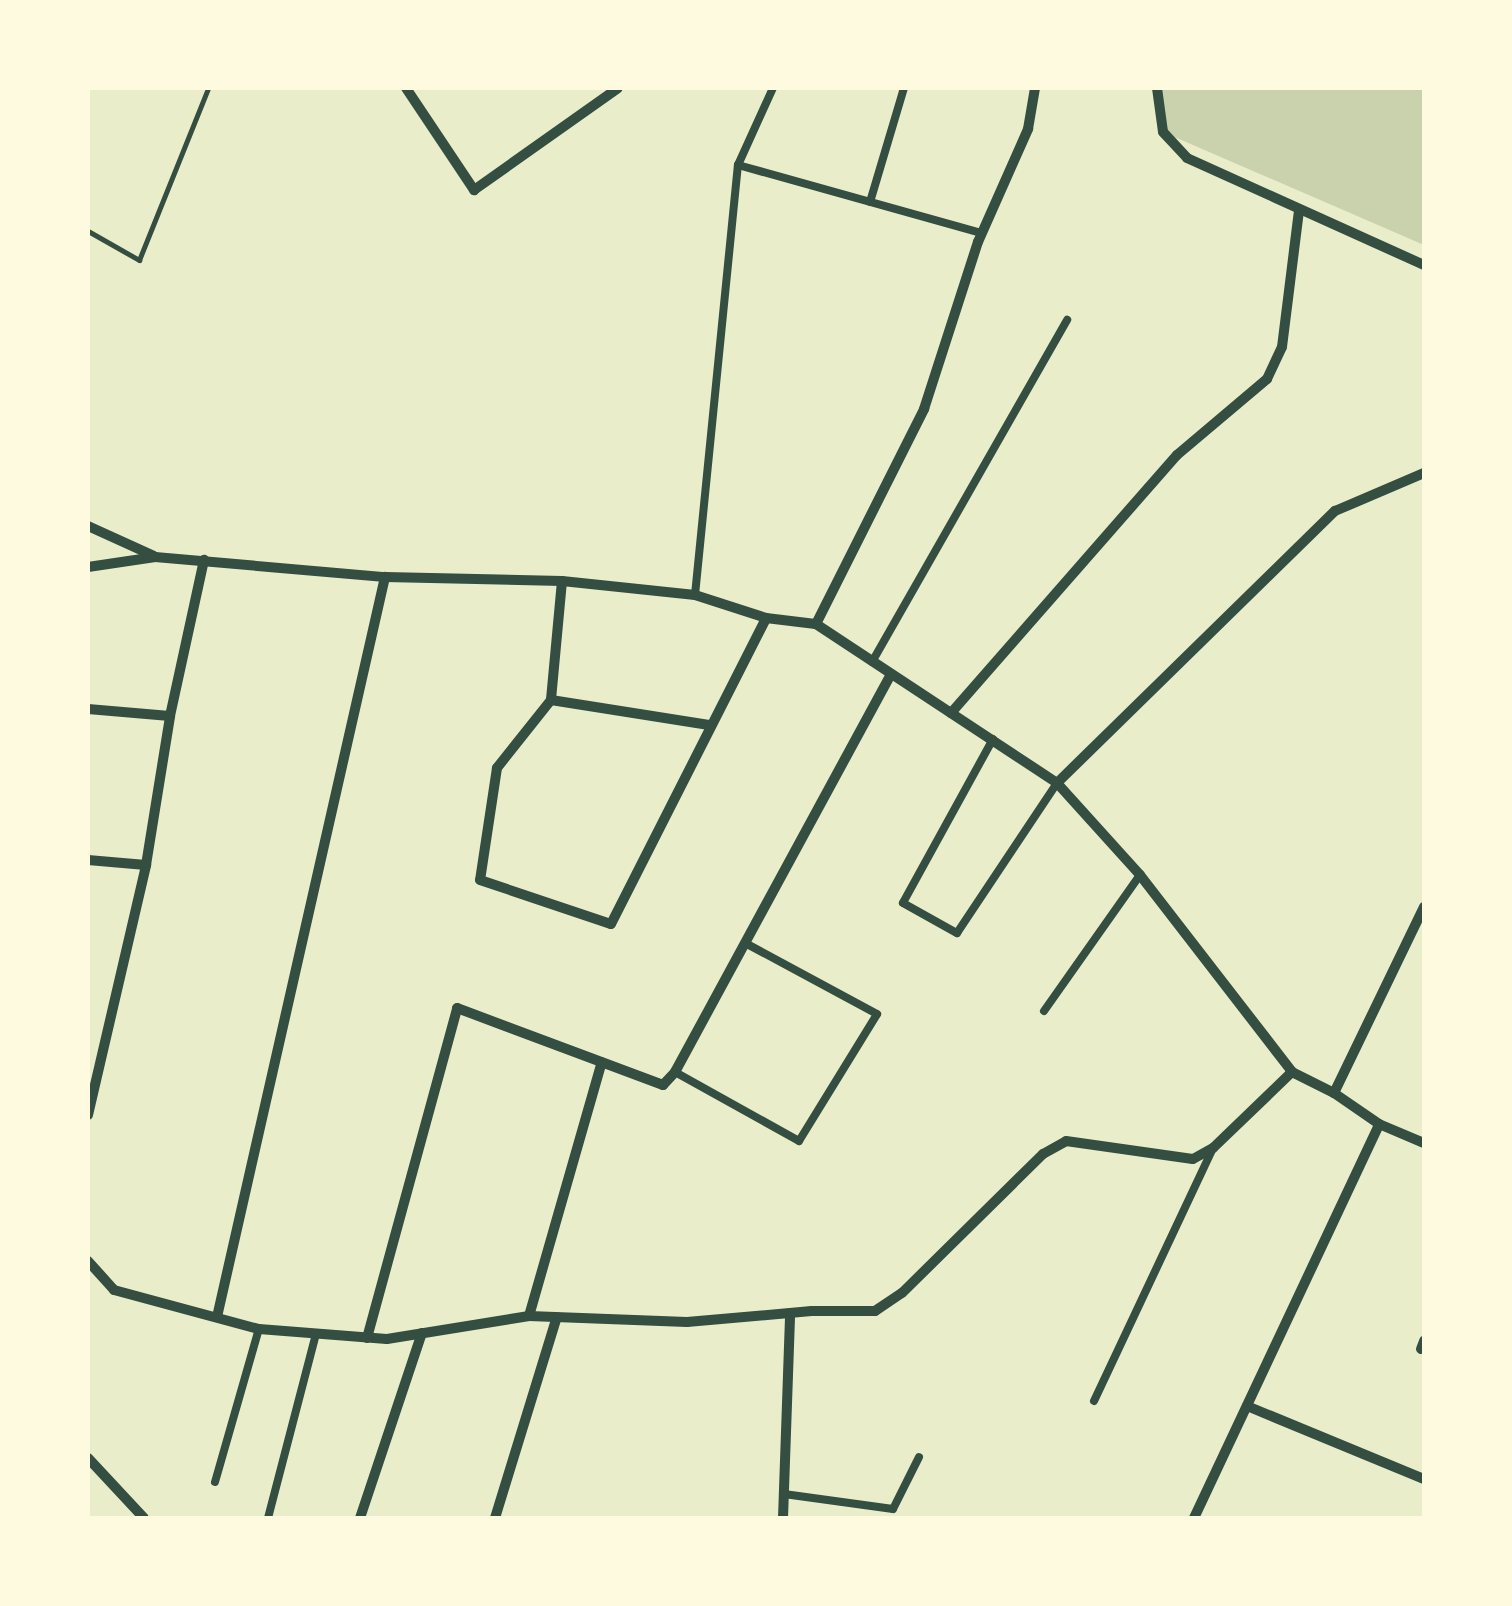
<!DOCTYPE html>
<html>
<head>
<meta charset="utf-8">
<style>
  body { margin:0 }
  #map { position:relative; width:1512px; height:1606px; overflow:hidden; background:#e9edc9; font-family:"IBM Plex Serif",serif }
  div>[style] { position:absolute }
  .green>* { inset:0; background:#cad2ad }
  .path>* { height:5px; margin:-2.5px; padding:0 2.5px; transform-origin:2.5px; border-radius:2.5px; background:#344e41 }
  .service>* { height:8px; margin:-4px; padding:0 4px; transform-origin:4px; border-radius:4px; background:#344e41 }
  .minor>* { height:10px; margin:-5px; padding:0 5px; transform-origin:5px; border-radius:5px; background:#344e41 }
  span { translate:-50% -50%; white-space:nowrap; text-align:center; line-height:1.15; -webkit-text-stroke:10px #fefae0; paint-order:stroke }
  .frame { position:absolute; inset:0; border:90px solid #fefae0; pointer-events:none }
</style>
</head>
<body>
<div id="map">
  <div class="green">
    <i style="clip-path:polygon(1159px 88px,1424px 88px,1424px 245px,1163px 132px)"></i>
  </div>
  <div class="path">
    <i style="left:88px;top:231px;width:59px;rotate:29.6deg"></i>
    <i style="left:139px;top:260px;width:185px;rotate:-68.1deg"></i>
  </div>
  <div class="service">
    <i style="left:738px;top:165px;width:253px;rotate:15.6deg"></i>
    <i style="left:870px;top:202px;width:119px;rotate:-73.4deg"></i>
    <i style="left:695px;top:595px;width:432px;rotate:-84.3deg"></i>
    <i style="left:738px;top:165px;width:85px;rotate:-65.6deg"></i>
    <i style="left:872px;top:662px;width:394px;rotate:-60.3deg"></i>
    <i style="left:993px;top:739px;width:187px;rotate:118.8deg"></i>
    <i style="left:903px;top:903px;width:62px;rotate:29.1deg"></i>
    <i style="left:957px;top:933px;width:180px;rotate:-56.3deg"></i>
    <i style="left:1044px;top:1011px;width:166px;rotate:-54.8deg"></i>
    <i style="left:675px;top:1072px;width:142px;rotate:29.1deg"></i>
    <i style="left:799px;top:1141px;width:149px;rotate:-58.4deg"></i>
    <i style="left:877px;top:1014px;width:150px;rotate:-151.7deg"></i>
    <i style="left:1094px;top:1401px;width:280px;rotate:-64.8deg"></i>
    <i style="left:215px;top:1482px;width:159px;rotate:-74deg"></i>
    <i style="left:784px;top:1494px;width:110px;rotate:7.8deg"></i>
    <i style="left:893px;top:1509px;width:58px;rotate:-63.4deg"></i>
    <i style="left:268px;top:1518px;width:190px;rotate:-75.4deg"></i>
  </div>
  <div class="minor">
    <i style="left:406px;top:88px;width:123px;rotate:56.3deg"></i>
    <i style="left:474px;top:190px;width:176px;rotate:-35.3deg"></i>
    <i style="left:1157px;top:88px;width:44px;rotate:82.2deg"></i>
    <i style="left:1163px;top:132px;width:35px;rotate:47deg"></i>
    <i style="left:1187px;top:158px;width:260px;rotate:24.3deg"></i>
    <i style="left:88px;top:526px;width:72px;rotate:24.4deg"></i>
    <i style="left:88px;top:567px;width:68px;rotate:-8.5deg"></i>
    <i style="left:155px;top:557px;width:231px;rotate:5deg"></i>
    <i style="left:385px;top:577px;width:177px;rotate:1.3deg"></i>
    <i style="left:562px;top:581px;width:134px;rotate:6deg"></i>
    <i style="left:695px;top:595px;width:75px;rotate:17.9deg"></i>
    <i style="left:766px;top:618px;width:50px;rotate:6.8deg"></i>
    <i style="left:816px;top:624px;width:289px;rotate:33.4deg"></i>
    <i style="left:1057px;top:783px;width:124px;rotate:47.9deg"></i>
    <i style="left:1140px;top:875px;width:249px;rotate:52.3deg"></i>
    <i style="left:1292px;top:1072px;width:47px;rotate:26.6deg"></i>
    <i style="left:1334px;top:1093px;width:55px;rotate:34.6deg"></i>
    <i style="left:1379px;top:1124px;width:49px;rotate:22.9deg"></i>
    <i style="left:562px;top:581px;width:120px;rotate:95.3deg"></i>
    <i style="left:551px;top:700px;width:87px;rotate:128.5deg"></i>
    <i style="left:497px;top:768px;width:113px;rotate:98.6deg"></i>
    <i style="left:480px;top:880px;width:138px;rotate:18.6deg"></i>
    <i style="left:611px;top:924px;width:343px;rotate:-63.1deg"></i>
    <i style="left:816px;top:624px;width:241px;rotate:-63.3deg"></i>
    <i style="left:924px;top:409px;width:176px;rotate:-72.1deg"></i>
    <i style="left:978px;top:242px;width:124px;rotate:-66.1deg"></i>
    <i style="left:1028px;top:129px;width:42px;rotate:-80.3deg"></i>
    <i style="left:551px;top:700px;width:160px;rotate:9deg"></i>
    <i style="left:88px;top:709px;width:82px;rotate:4.9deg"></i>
    <i style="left:951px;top:713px;width:343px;rotate:-48.8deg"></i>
    <i style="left:1177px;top:455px;width:118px;rotate:-40.2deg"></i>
    <i style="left:1267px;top:379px;width:35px;rotate:-65deg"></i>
    <i style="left:1282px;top:347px;width:138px;rotate:-82.9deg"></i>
    <i style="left:1057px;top:783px;width:389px;rotate:-44.4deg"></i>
    <i style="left:1335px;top:511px;width:97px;rotate:-23.1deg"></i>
    <i style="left:88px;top:860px;width:58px;rotate:4.9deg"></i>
    <i style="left:1334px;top:1093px;width:207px;rotate:-64.2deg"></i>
    <i style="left:88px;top:1115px;width:257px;rotate:-76.9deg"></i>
    <i style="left:146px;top:865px;width:151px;rotate:-80.8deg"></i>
    <i style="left:170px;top:716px;width:160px;rotate:-77.7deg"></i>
    <i style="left:88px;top:1261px;width:39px;rotate:48deg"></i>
    <i style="left:114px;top:1290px;width:150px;rotate:15.1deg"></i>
    <i style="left:259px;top:1329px;width:128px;rotate:4.5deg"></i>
    <i style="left:387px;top:1339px;width:144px;rotate:-9.2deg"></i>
    <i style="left:529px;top:1316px;width:158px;rotate:2.2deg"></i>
    <i style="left:687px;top:1322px;width:125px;rotate:-5deg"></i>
    <i style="left:812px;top:1311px;width:63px"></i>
    <i style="left:875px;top:1311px;width:32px;rotate:-34deg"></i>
    <i style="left:902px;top:1293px;width:198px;rotate:-44.6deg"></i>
    <i style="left:1043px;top:1154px;width:26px;rotate:-29deg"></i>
    <i style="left:1066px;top:1141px;width:128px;rotate:8.1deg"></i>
    <i style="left:1193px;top:1159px;width:23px;rotate:-29deg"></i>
    <i style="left:1213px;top:1148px;width:110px;rotate:-43.9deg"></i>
    <i style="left:529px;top:1316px;width:264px;rotate:-74deg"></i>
    <i style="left:217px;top:1317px;width:759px;rotate:-77.21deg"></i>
    <i style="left:367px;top:1338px;width:342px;rotate:-74.7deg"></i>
    <i style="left:457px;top:1008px;width:220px;rotate:20.5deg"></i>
    <i style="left:663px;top:1085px;width:18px;rotate:-47deg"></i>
    <i style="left:675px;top:1072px;width:453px;rotate:-61.5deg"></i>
    <i style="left:1421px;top:1349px;width:9px;rotate:-69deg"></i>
    <i style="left:1247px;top:1406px;width:191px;rotate:22.4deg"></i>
    <i style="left:88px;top:1458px;width:82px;rotate:47deg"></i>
    <i style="left:360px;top:1518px;width:195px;rotate:-71.5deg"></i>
    <i style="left:495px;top:1518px;width:210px;rotate:-72.9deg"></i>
    <i style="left:783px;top:1518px;width:205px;rotate:-88deg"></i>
    <i style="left:1194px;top:1518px;width:435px;rotate:-64.8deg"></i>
  </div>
  <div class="frame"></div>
</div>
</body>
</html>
